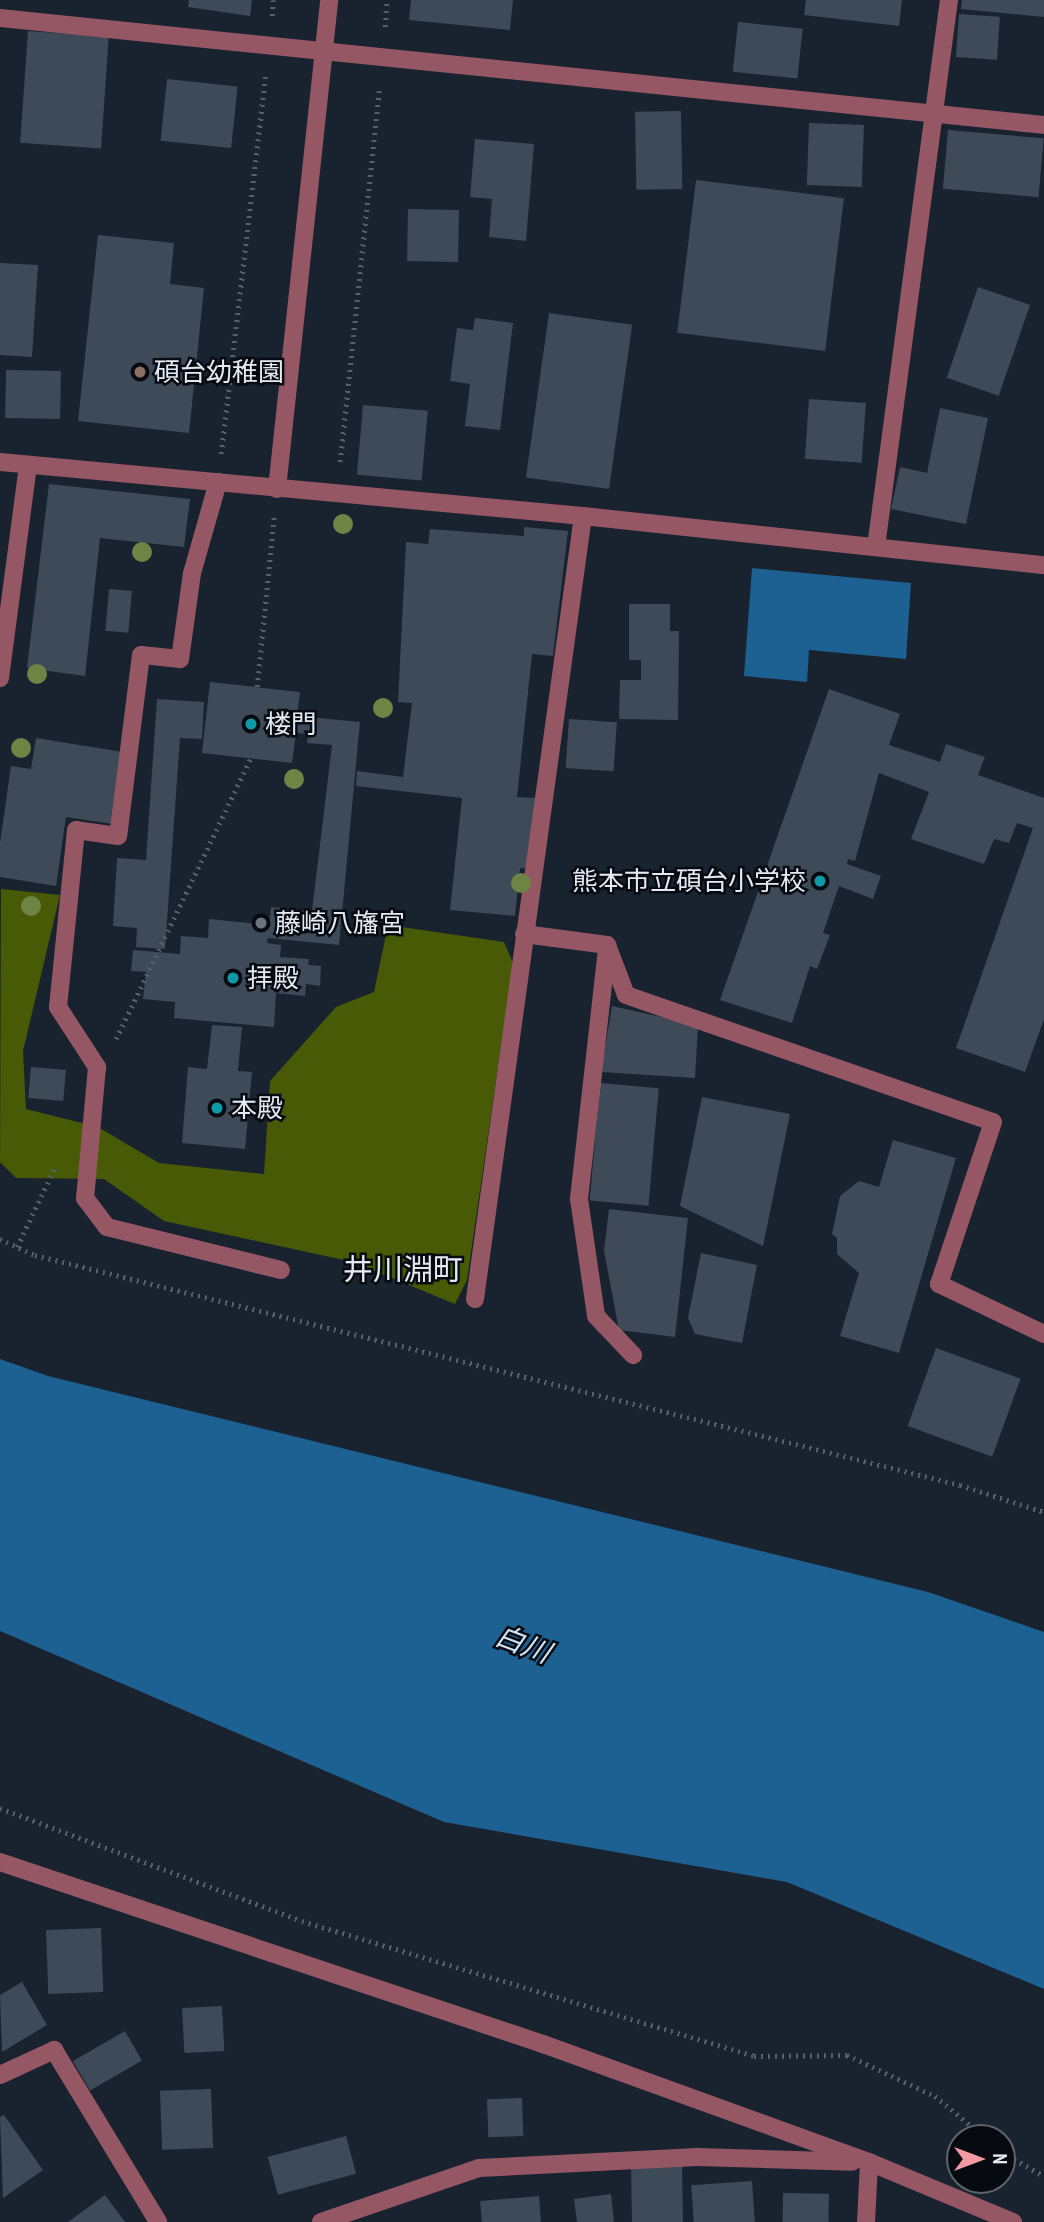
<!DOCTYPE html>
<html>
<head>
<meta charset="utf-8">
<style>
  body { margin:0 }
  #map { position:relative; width:1044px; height:2222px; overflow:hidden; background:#19222f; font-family:"PT Sans Narrow","Noto Sans JP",sans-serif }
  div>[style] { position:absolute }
  .forest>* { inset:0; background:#485a06 }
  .water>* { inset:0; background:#1c6192 }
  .building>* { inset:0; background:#3f4a58; transform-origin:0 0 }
  .path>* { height:4.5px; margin-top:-2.25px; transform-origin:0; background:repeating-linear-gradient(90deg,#575f6b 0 2px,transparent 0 7px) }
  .minor>* { height:18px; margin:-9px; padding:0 9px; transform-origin:9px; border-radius:9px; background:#965765 }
  .trees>* { width:20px; height:20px; margin:-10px; border-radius:50%; background:#6e8444 }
  .dots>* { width:19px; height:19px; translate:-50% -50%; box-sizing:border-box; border:4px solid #070b11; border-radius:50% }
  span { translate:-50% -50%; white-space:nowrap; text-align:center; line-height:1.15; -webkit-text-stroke:5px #070b11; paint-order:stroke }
  .poi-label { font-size:26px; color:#e3eaf3 }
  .left { translate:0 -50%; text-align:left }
  .right { translate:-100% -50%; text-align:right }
  .water-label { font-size:28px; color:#d1e5f6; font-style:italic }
  .quarter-label { font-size:30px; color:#e3eaf3 }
  .north { position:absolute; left:946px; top:2124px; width:70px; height:70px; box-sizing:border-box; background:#070b11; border:2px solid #5f646b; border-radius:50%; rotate:90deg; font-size:19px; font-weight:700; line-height:28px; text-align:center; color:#e3eaf3 }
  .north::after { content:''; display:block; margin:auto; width:24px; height:32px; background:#f49aa2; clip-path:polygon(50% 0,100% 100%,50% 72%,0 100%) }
</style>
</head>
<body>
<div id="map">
  <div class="forest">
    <i style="clip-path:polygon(1px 889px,60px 895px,23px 1051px,26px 1109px,98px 1127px,159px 1163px,264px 1174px,270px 1081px,336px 1007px,374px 992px,388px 925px,504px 942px,513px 963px,467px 1280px,455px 1304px,353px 1262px,164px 1221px,104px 1179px,16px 1178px,0 1162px)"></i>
  </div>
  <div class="water">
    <i style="clip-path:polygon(752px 568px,911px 583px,906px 659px,809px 650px,807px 682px,744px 676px)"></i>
    <i style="clip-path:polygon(0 1359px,48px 1376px,928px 1592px,1044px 1632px,1044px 1989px,787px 1882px,444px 1822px,0 1631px)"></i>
  </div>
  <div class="building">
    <i style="clip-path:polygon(189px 0,252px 0,250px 16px,188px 7px)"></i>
    <i style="clip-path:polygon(411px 0,513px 0,510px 30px,409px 20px)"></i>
    <i style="clip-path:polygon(806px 0,902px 0,899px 26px,804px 15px)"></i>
    <i style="clip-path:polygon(962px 0,1044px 0,1044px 17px,961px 9px)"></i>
    <i style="left:959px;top:14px;width:41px;height:43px;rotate:4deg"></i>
    <i style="left:738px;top:22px;width:65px;height:50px;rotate:6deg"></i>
    <i style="left:28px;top:31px;width:81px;height:112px;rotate:4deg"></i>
    <i style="left:167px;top:79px;width:71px;height:62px;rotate:6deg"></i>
    <i style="left:681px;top:111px;width:78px;height:46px;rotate:89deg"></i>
    <i style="left:809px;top:123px;width:55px;height:62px;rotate:2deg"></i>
    <i style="left:948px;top:130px;width:96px;height:59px;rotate:5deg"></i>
    <i style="clip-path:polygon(475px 139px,534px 144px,526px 241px,489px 237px,492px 199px,470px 197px)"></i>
    <i style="left:696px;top:180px;width:149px;height:154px;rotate:7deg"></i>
    <i style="left:408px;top:209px;width:51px;height:52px;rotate:1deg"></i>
    <i style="clip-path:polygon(98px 235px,174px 243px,170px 284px,204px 288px,189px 433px,78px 421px)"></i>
    <i style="clip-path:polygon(0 263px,38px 265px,32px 357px,0 355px)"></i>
    <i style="left:978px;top:287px;width:55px;height:96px;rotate:19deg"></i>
    <i style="left:549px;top:313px;width:84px;height:166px;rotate:8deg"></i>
    <i style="clip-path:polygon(475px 318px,513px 323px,500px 430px,465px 426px,470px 384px,450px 381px,457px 328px,473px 330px)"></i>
    <i style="left:6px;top:370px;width:55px;height:48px;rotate:1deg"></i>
    <i style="left:809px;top:399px;width:57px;height:60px;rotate:4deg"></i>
    <i style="left:363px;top:405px;width:65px;height:70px;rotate:5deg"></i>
    <i style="clip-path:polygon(940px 408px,988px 418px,966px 524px,891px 509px,900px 467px,927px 473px)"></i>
    <i style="clip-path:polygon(49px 484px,190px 499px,184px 547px,100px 538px,85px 676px,27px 668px)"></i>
    <i style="clip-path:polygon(524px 527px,568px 531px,553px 656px,532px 654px,517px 797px,537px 798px,527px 869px,520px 868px,515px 916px,450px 910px,462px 798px,356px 786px,357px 771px,403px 777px,412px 703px,398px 702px,406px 542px,428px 544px,430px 529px,524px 536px)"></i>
    <i style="left:109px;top:589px;width:23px;height:42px;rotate:5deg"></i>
    <i style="clip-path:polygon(629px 604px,670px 604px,670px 631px,679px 631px,678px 720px,619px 719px,620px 680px,641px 680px,641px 660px,629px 660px)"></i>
    <i style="clip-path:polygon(210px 682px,300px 692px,297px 716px,360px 722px,339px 945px,268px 938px,267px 943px,281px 945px,280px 957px,309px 959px,308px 965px,321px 966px,320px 986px,306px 984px,305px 996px,276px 993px,274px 1027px,174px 1018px,175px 1002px,143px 999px,146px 972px,131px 971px,133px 950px,180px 954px,181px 936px,208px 938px,209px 919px,269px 925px,271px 907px,312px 911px,332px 745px,307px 743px,308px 734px,296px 733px,292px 763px,202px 753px)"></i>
    <i style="clip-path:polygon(829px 689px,900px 714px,889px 745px,940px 762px,946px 744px,985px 757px,978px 775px,1044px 798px,1044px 1019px,1025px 1072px,956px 1048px,1033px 828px,1017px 823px,1009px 843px,994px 839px,984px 864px,911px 839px,929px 792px,879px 773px,855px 861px,848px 859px,847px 864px,881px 876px,873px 899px,839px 886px,823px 933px,830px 935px,817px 969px,810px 966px,792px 1023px,720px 1000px)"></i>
    <i style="clip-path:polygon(157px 699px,204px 702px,202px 739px,180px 738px,165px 949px,136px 947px,137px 928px,113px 926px,117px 858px,146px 860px)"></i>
    <i style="left:569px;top:719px;width:48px;height:49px;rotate:4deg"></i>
    <i style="clip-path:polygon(36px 738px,123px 752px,113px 824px,66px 817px,56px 886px,0 877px,0 843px,11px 766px,31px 769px)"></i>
    <i style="clip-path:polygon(612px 1006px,698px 1025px,695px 1078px,601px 1072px)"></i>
    <i style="clip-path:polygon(212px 1025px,242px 1027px,238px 1071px,252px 1072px,245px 1149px,182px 1143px,188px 1067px,207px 1069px)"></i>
    <i style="left:31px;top:1067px;width:35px;height:31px;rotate:5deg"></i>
    <i style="left:600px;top:1083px;width:59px;height:118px;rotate:5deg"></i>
    <i style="clip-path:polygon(702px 1097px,790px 1114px,763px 1246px,680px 1206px)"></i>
    <i style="clip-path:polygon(893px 1140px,956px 1158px,899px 1353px,840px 1336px,859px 1273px,837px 1254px,837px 1238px,832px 1234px,840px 1196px,859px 1181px,879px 1187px)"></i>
    <i style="clip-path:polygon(609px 1209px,688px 1218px,675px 1337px,619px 1330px,604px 1251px)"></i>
    <i style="clip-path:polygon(701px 1253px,757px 1265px,742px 1343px,695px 1334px,688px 1318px)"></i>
    <i style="left:936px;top:1348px;width:90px;height:83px;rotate:20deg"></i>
    <i style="left:101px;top:1928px;width:64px;height:55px;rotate:88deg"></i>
    <i style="clip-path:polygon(22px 1982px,47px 2025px,2px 2052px,0 1995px)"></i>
    <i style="left:222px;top:2006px;width:45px;height:40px;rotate:87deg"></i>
    <i style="left:125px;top:2031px;width:34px;height:60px;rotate:60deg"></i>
    <i style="left:211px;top:2089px;width:59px;height:51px;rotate:88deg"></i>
    <i style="left:522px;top:2098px;width:38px;height:35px;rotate:88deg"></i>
    <i style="clip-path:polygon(4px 2115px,43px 2170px,3px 2198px,0 2117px)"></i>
    <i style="left:346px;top:2136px;width:39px;height:81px;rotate:75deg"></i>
    <i style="left:682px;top:2164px;width:58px;height:51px;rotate:89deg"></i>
    <i style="left:752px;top:2181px;width:41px;height:61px;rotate:86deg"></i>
    <i style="left:783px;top:2193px;width:46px;height:29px;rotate:1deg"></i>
    <i style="clip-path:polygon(611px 2194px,614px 2222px,577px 2222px,574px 2199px)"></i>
    <i style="clip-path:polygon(105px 2195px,125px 2222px,68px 2222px)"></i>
    <i style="clip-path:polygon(539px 2196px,541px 2222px,482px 2222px,480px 2201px)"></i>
  </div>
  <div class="path">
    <i style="left:272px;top:16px;width:16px;rotate:-86deg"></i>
    <i style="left:385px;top:27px;width:27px;rotate:-86deg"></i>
    <i style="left:221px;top:454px;width:380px;rotate:-83.3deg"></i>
    <i style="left:340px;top:462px;width:376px;rotate:-84deg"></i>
    <i style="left:257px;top:687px;width:171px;rotate:-84.3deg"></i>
    <i style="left:116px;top:1039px;width:310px;rotate:-64.4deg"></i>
    <i style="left:0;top:1239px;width:38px;rotate:25deg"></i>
    <i style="left:35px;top:1255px;width:953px;rotate:13.96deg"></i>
    <i style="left:960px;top:1485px;width:88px;rotate:17.8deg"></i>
    <i style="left:17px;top:1247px;width:89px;rotate:-64.6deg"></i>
    <i style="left:0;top:1808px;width:322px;rotate:20.5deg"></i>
    <i style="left:302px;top:1921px;width:472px;rotate:16.6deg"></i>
    <i style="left:754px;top:2056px;width:93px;rotate:-0.6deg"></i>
    <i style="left:847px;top:2055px;width:97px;rotate:25deg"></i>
    <i style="left:935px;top:2096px;width:66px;rotate:39.5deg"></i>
    <i style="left:1002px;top:2152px;width:48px;rotate:29.7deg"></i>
  </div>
  <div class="minor">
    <i style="left:0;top:18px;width:1049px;rotate:5.85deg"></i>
    <i style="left:0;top:462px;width:585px;rotate:5.29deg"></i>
    <i style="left:583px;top:516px;width:464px;rotate:6.1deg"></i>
    <i style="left:218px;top:482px;width:95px;rotate:105.9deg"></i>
    <i style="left:192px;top:573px;width:87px;rotate:97.9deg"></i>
    <i style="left:180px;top:659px;width:39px;rotate:-174deg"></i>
    <i style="left:141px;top:655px;width:182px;rotate:97.2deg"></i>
    <i style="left:118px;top:836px;width:42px;rotate:-171.9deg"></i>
    <i style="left:76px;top:830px;width:178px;rotate:95.8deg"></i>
    <i style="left:58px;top:1007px;width:72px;rotate:57deg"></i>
    <i style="left:97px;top:1067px;width:132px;rotate:95.2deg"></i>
    <i style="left:85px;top:1198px;width:36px;rotate:53deg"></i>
    <i style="left:107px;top:1227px;width:179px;rotate:13.9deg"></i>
    <i style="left:277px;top:489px;width:492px;rotate:-83.9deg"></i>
    <i style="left:876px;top:547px;width:552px;rotate:-82.4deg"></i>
    <i style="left:0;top:678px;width:215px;rotate:-82.5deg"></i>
    <i style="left:524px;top:934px;width:84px;rotate:7.5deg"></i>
    <i style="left:607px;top:945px;width:53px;rotate:69.2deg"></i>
    <i style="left:626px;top:995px;width:388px;rotate:19.1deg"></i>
    <i style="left:993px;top:1122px;width:171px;rotate:108.4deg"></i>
    <i style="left:939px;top:1284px;width:116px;rotate:25.5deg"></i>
    <i style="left:607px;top:949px;width:252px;rotate:96.4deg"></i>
    <i style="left:579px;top:1199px;width:118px;rotate:81.7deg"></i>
    <i style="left:596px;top:1316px;width:54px;rotate:46.5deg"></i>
    <i style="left:475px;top:1299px;width:790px;rotate:-82.15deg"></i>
    <i style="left:0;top:1862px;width:573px;rotate:18.53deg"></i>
    <i style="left:543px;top:2044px;width:347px;rotate:19.9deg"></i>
    <i style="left:869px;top:2162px;width:156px;rotate:22.6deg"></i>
    <i style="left:0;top:2075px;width:60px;rotate:-24.8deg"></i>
    <i style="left:54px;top:2050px;width:201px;rotate:58.8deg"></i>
    <i style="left:321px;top:2222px;width:167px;rotate:-18.9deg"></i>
    <i style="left:479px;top:2168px;width:218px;rotate:-2.9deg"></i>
    <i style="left:697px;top:2157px;width:155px;rotate:1.8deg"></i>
    <i style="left:866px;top:2222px;width:60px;rotate:-87.1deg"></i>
  </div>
  <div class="trees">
    <i style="left:343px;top:524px"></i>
    <i style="left:142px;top:552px"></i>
    <i style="left:37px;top:674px"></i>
    <i style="left:383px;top:708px"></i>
    <i style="left:21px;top:748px"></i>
    <i style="left:294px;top:779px"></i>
    <i style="left:521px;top:883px"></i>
    <i style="left:31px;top:906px"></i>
  </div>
  <div class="dots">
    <i style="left:140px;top:372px;background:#8d6e63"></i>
    <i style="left:251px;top:724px;background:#0f9aa8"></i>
    <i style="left:820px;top:881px;background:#0f9aa8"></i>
    <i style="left:261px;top:923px;background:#6b7280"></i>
    <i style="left:233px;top:978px;background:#0f9aa8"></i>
    <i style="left:217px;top:1108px;background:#0f9aa8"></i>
  </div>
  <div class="poi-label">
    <span class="left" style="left:154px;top:372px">碩台幼稚園</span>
    <span class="left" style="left:265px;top:724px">楼門</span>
    <span class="right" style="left:806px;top:881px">熊本市立碩台小学校</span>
    <span class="left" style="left:275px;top:923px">藤崎八旛宮</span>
    <span class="left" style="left:247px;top:978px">拝殿</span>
    <span class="left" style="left:231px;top:1108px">本殿</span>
  </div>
  <div class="water-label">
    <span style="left:523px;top:1644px;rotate:21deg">白川</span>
  </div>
  <div class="quarter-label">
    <span style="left:403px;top:1269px">井川淵町</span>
  </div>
  <div class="north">N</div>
</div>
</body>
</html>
